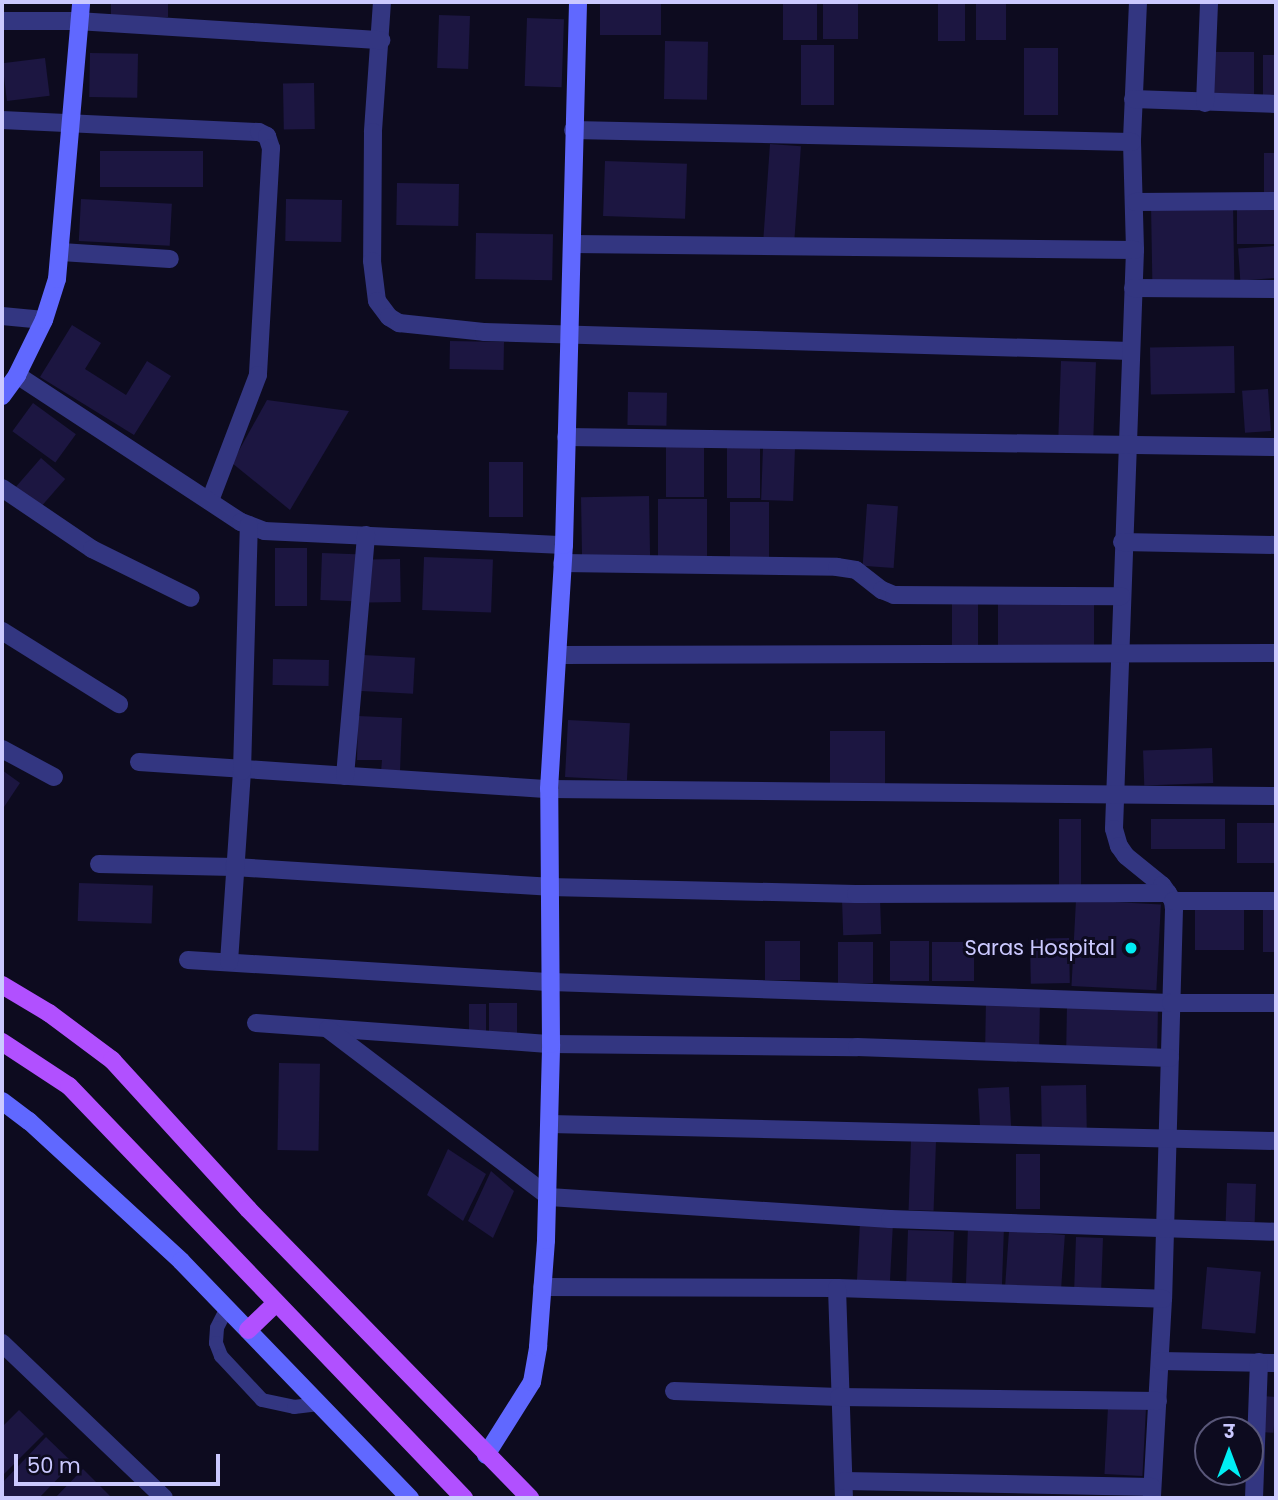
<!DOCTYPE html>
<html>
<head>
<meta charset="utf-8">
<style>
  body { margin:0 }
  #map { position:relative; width:1278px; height:1500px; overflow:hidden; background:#0d0b1f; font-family:Poppins,"Noto Sans Devanagari",sans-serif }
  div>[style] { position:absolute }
  .building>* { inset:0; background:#1c1641; transform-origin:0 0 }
  .lane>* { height:14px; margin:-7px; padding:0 7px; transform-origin:7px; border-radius:7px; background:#333681 }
  .street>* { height:18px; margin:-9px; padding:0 9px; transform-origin:9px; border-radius:9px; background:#333681 }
  .secondary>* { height:18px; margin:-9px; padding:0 9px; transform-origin:9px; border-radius:9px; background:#6068ff }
  .primary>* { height:18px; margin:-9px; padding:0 9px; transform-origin:9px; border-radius:9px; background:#b150ff }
  .dots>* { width:19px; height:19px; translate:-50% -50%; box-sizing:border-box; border:4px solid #0d0b1f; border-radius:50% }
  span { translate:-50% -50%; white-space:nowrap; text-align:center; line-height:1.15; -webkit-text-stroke:6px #0d0b1f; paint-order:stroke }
  .poi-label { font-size:21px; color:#cbc9ff }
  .right { translate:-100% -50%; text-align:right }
  .frame { position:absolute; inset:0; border:4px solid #cbc9ff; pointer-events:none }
  .north { position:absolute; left:1194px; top:1416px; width:70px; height:70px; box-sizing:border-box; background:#0d0b1f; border:2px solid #595779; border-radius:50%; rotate:0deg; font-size:19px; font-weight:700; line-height:28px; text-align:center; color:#cbc9ff }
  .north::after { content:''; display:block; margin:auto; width:24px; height:32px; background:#00eef4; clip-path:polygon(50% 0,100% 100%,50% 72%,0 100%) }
  .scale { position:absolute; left:14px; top:1454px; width:206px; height:32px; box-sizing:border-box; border:4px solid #cbc9ff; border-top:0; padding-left:9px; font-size:21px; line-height:24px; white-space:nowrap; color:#cbc9ff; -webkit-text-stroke:5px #0d0b1f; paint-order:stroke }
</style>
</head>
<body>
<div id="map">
  <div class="building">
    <i style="left:111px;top:2px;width:57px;height:15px"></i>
    <i style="left:600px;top:2px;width:61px;height:33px"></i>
    <i style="left:783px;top:2px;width:34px;height:38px"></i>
    <i style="left:823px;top:2px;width:35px;height:37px"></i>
    <i style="left:938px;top:2px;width:27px;height:39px"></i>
    <i style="left:976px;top:2px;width:30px;height:38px"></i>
    <i style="left:439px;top:15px;width:31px;height:53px;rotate:2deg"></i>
    <i style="left:527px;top:18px;width:37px;height:68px;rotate:2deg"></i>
    <i style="left:665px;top:41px;width:43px;height:58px;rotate:1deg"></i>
    <i style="left:801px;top:45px;width:33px;height:60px"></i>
    <i style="left:1024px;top:48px;width:34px;height:67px"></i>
    <i style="left:1213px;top:52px;width:41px;height:47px"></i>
    <i style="left:90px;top:53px;width:48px;height:44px;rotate:1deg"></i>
    <i style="left:1263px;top:55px;width:13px;height:45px"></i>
    <i style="left:45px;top:58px;width:38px;height:43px;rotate:83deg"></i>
    <i style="left:314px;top:83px;width:46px;height:31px;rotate:89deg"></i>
    <i style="left:770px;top:144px;width:31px;height:95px;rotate:4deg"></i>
    <i style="left:100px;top:151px;width:103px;height:36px"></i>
    <i style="left:1264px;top:153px;width:12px;height:40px"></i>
    <i style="left:605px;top:161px;width:82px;height:55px;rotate:2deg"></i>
    <i style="left:397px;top:183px;width:62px;height:42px;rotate:1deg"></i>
    <i style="left:81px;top:199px;width:91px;height:42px;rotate:3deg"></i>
    <i style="left:286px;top:199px;width:56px;height:42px;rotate:1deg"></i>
    <i style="left:1233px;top:204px;width:80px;height:82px;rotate:89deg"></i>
    <i style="left:1276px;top:205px;width:39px;height:39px;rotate:90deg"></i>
    <i style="left:476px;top:233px;width:77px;height:46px;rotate:1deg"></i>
    <i style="left:1274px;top:246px;width:32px;height:36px;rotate:86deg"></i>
    <i style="clip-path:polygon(72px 325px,101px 343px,85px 369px,126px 395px,147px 361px,171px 376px,134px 435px,40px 377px)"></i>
    <i style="left:450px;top:341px;width:54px;height:28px;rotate:1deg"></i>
    <i style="left:1234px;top:346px;width:47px;height:84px;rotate:89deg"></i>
    <i style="left:1061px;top:361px;width:35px;height:75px;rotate:2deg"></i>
    <i style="left:1268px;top:389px;width:42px;height:26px;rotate:86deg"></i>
    <i style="left:628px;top:392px;width:39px;height:33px;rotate:1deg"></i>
    <i style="clip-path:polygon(267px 400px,349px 411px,290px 510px,232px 463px)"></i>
    <i style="left:33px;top:403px;width:53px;height:35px;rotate:36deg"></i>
    <i style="left:704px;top:443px;width:54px;height:38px;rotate:90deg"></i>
    <i style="left:763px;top:447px;width:32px;height:53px;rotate:2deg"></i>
    <i style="left:727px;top:448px;width:33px;height:50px"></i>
    <i style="left:41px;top:458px;width:32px;height:43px;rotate:41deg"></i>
    <i style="left:489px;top:462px;width:34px;height:55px"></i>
    <i style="left:649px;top:496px;width:63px;height:68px;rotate:89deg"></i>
    <i style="left:658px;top:499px;width:49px;height:61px"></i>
    <i style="left:730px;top:502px;width:39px;height:58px"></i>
    <i style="left:867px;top:504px;width:31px;height:62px;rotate:4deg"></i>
    <i style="left:275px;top:548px;width:32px;height:58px"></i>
    <i style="left:322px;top:553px;width:34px;height:47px;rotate:2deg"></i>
    <i style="left:424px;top:557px;width:69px;height:53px;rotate:2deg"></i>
    <i style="left:400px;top:559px;width:43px;height:32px;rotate:89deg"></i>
    <i style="left:1094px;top:597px;width:55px;height:96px;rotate:90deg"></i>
    <i style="left:952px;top:598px;width:26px;height:54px"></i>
    <i style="left:363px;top:655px;width:52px;height:36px;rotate:3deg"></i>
    <i style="left:273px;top:659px;width:56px;height:26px;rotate:1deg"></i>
    <i style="clip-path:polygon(358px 716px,402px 718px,400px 772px,381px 772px,382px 760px,357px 760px)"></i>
    <i style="left:568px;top:720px;width:62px;height:57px;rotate:3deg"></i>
    <i style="left:830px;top:731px;width:55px;height:53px"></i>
    <i style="left:1212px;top:748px;width:35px;height:69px;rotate:88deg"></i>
    <i style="clip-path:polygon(2px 770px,20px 783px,2px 810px)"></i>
    <i style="left:1059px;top:819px;width:22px;height:67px"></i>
    <i style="left:1225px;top:819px;width:30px;height:74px;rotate:90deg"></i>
    <i style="left:1276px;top:823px;width:40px;height:39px;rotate:90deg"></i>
    <i style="left:79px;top:883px;width:74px;height:38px;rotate:2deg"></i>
    <i style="left:880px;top:899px;width:35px;height:38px;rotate:88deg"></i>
    <i style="left:1076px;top:900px;width:85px;height:86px;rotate:3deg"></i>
    <i style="left:1195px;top:906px;width:49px;height:44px"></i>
    <i style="left:1263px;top:906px;width:13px;height:46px"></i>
    <i style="left:1069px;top:938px;width:45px;height:39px;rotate:89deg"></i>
    <i style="left:765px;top:941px;width:35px;height:39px"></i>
    <i style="left:890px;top:941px;width:39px;height:40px"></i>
    <i style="left:838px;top:942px;width:35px;height:41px"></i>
    <i style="left:932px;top:942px;width:42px;height:39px"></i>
    <i style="left:986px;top:999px;width:54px;height:49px;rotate:1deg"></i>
    <i style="left:517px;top:1003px;width:34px;height:28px;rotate:90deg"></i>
    <i style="left:469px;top:1004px;width:17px;height:32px"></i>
    <i style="left:1067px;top:1004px;width:91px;height:49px;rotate:1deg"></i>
    <i style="left:279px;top:1063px;width:41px;height:87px;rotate:1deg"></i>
    <i style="left:1086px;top:1085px;width:48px;height:45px;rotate:89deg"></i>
    <i style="left:1009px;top:1087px;width:42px;height:31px;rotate:87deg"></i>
    <i style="left:911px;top:1141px;width:25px;height:69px;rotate:2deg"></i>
    <i style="clip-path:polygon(448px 1149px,486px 1174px,463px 1221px,427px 1195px)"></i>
    <i style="left:1040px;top:1154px;width:55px;height:24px;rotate:90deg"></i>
    <i style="clip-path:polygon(491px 1171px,514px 1191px,493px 1238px,468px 1221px)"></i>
    <i style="left:1227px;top:1183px;width:29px;height:38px;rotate:2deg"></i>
    <i style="left:860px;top:1222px;width:33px;height:65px;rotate:3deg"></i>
    <i style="left:968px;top:1226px;width:36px;height:64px;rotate:2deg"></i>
    <i style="left:908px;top:1230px;width:46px;height:52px;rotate:2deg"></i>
    <i style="left:1009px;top:1231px;width:56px;height:54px;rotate:4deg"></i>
    <i style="left:1076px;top:1237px;width:27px;height:50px;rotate:2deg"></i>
    <i style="left:1207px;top:1267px;width:54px;height:62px;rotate:5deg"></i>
    <i style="left:1263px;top:1396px;width:13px;height:36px;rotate:4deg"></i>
    <i style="left:1108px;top:1407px;width:38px;height:67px;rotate:3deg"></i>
    <i style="clip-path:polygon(19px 1410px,44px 1434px,2px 1476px,2px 1427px)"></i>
    <i style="clip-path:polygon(46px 1437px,73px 1463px,39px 1498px,2px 1498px,2px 1483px)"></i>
    <i style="clip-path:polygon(83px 1469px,111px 1497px,55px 1498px)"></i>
  </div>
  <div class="lane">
    <i style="left:227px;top:1308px;width:22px;rotate:117deg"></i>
    <i style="left:217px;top:1328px;width:15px;rotate:94deg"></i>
    <i style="left:216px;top:1343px;width:14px;rotate:69deg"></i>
    <i style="left:221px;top:1356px;width:60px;rotate:47deg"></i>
    <i style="left:262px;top:1400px;width:33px;rotate:12deg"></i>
    <i style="left:294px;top:1407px;width:25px;rotate:-7deg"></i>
  </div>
  <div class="street">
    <i style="left:382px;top:2px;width:130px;rotate:94deg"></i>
    <i style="left:373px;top:132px;width:129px;rotate:90.4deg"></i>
    <i style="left:372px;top:261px;width:40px;rotate:82.9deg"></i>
    <i style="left:377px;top:301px;width:20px;rotate:53deg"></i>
    <i style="left:389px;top:317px;width:12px;rotate:31deg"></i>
    <i style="left:399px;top:323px;width:85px;rotate:6deg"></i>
    <i style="left:484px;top:332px;width:647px;rotate:1.68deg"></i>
    <i style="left:1138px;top:2px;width:140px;rotate:92.5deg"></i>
    <i style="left:1132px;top:142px;width:108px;rotate:88.4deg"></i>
    <i style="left:1135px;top:250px;width:579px;rotate:92.08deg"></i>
    <i style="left:1114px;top:829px;width:18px;rotate:74deg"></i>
    <i style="left:1119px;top:846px;width:12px;rotate:55deg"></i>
    <i style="left:1126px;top:856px;width:46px;rotate:38.9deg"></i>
    <i style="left:1162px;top:885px;width:19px;rotate:55deg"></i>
    <i style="left:1173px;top:901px;width:8px;rotate:83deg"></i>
    <i style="left:1174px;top:909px;width:390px;rotate:91.6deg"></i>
    <i style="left:1163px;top:1299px;width:199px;rotate:93.2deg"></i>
    <i style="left:2px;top:21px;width:75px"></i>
    <i style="left:77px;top:21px;width:305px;rotate:3.6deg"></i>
    <i style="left:1133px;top:99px;width:143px;rotate:2deg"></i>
    <i style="left:1205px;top:103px;width:101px;rotate:-87.7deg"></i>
    <i style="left:2px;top:120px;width:257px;rotate:2.7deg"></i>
    <i style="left:259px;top:132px;width:9px;rotate:27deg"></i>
    <i style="left:267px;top:136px;width:13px;rotate:72deg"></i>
    <i style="left:271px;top:148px;width:227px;rotate:93.3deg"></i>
    <i style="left:258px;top:375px;width:135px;rotate:110.9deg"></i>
    <i style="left:573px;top:130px;width:559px;rotate:1.23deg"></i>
    <i style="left:1135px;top:202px;width:141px;rotate:-0.4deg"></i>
    <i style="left:572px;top:244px;width:563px;rotate:0.61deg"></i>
    <i style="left:61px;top:252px;width:109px;rotate:3.7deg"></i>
    <i style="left:1133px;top:288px;width:143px;rotate:0.4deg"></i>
    <i style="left:2px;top:316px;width:42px;rotate:5.4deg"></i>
    <i style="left:17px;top:375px;width:268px;rotate:33.3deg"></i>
    <i style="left:241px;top:522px;width:25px;rotate:21deg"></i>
    <i style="left:264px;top:531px;width:300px;rotate:2.7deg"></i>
    <i style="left:566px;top:437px;width:710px;rotate:0.81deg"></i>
    <i style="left:2px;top:488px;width:109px;rotate:34.1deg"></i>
    <i style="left:92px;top:549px;width:110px;rotate:26.3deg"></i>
    <i style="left:1122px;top:542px;width:154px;rotate:1.1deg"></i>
    <i style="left:562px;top:563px;width:275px;rotate:0.8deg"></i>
    <i style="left:837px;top:567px;width:19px;rotate:9deg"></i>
    <i style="left:856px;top:570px;width:33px;rotate:38deg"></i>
    <i style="left:882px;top:590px;width:13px;rotate:23deg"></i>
    <i style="left:894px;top:595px;width:227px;rotate:0.3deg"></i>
    <i style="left:2px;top:631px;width:138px;rotate:32deg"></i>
    <i style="left:558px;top:655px;width:718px;rotate:-0.16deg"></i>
    <i style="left:2px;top:749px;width:59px;rotate:28.3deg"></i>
    <i style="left:139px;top:762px;width:411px;rotate:3.8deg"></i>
    <i style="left:549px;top:789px;width:727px;rotate:0.55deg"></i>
    <i style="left:345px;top:776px;width:242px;rotate:-85deg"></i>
    <i style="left:99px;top:864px;width:135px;rotate:1.3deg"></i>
    <i style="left:234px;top:867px;width:316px;rotate:3.6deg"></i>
    <i style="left:549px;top:887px;width:307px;rotate:1.3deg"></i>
    <i style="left:856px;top:894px;width:312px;rotate:-0.2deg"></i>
    <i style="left:1173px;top:901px;width:103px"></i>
    <i style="left:188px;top:960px;width:364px;rotate:3.5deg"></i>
    <i style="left:551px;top:982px;width:620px;rotate:1.94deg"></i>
    <i style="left:1171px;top:1003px;width:105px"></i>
    <i style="left:229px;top:962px;width:191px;rotate:-86.1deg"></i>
    <i style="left:242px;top:771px;width:246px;rotate:-88.4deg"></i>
    <i style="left:256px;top:1023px;width:296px;rotate:4.1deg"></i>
    <i style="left:551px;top:1044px;width:306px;rotate:0.6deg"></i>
    <i style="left:857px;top:1047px;width:313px;rotate:2deg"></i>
    <i style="left:328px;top:1029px;width:278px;rotate:37.2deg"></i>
    <i style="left:549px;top:1197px;width:342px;rotate:3.7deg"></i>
    <i style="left:890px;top:1219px;width:386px;rotate:1.9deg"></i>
    <i style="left:550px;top:1124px;width:726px;rotate:1.34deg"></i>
    <i style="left:542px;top:1287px;width:295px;rotate:0.2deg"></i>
    <i style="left:837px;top:1288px;width:326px;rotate:1.9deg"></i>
    <i style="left:837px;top:1288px;width:210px;rotate:88.1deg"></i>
    <i style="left:2px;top:1343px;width:224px;rotate:43.7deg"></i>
    <i style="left:1160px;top:1361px;width:116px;rotate:1deg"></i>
    <i style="left:674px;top:1391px;width:165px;rotate:2.1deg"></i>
    <i style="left:839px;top:1397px;width:319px;rotate:0.7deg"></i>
    <i style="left:844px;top:1481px;width:308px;rotate:1.1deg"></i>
    <i style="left:1254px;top:1498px;width:136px;rotate:-87.9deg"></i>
  </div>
  <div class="secondary">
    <i style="left:2px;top:396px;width:26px;rotate:-54deg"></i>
    <i style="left:17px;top:375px;width:61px;rotate:-63.9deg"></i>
    <i style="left:44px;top:320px;width:43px;rotate:-72.4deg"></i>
    <i style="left:57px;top:279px;width:278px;rotate:-85deg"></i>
    <i style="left:2px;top:1101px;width:34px;rotate:37deg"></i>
    <i style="left:29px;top:1121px;width:207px;rotate:42.6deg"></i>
    <i style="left:181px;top:1261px;width:330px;rotate:46deg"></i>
    <i style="left:486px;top:1455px;width:86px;rotate:-57.8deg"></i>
    <i style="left:532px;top:1382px;width:36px;rotate:-80deg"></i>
    <i style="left:538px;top:1347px;width:107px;rotate:-85.7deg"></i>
    <i style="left:546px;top:1240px;width:196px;rotate:-88.5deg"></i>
    <i style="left:551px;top:1044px;width:255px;rotate:-90.4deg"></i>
    <i style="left:549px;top:789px;width:244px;rotate:-86.5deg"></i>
    <i style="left:564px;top:545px;width:543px;rotate:-88.52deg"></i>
  </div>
  <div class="primary">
    <i style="left:2px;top:985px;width:55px;rotate:30.8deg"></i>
    <i style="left:49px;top:1013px;width:79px;rotate:36.7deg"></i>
    <i style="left:112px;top:1060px;width:202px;rotate:47.6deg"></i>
    <i style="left:248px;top:1209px;width:404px;rotate:45.7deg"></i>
    <i style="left:2px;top:1042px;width:80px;rotate:33.3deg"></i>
    <i style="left:69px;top:1086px;width:571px;rotate:46.21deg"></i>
    <i style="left:248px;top:1330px;width:39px;rotate:-44deg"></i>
  </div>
  <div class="dots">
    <i style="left:1131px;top:948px;background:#00eef4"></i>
  </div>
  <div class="poi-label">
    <span class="right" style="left:1115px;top:948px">Saras Hospital</span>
  </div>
  <div class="frame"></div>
  <div class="north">उ</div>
  <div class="scale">50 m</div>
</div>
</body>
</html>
